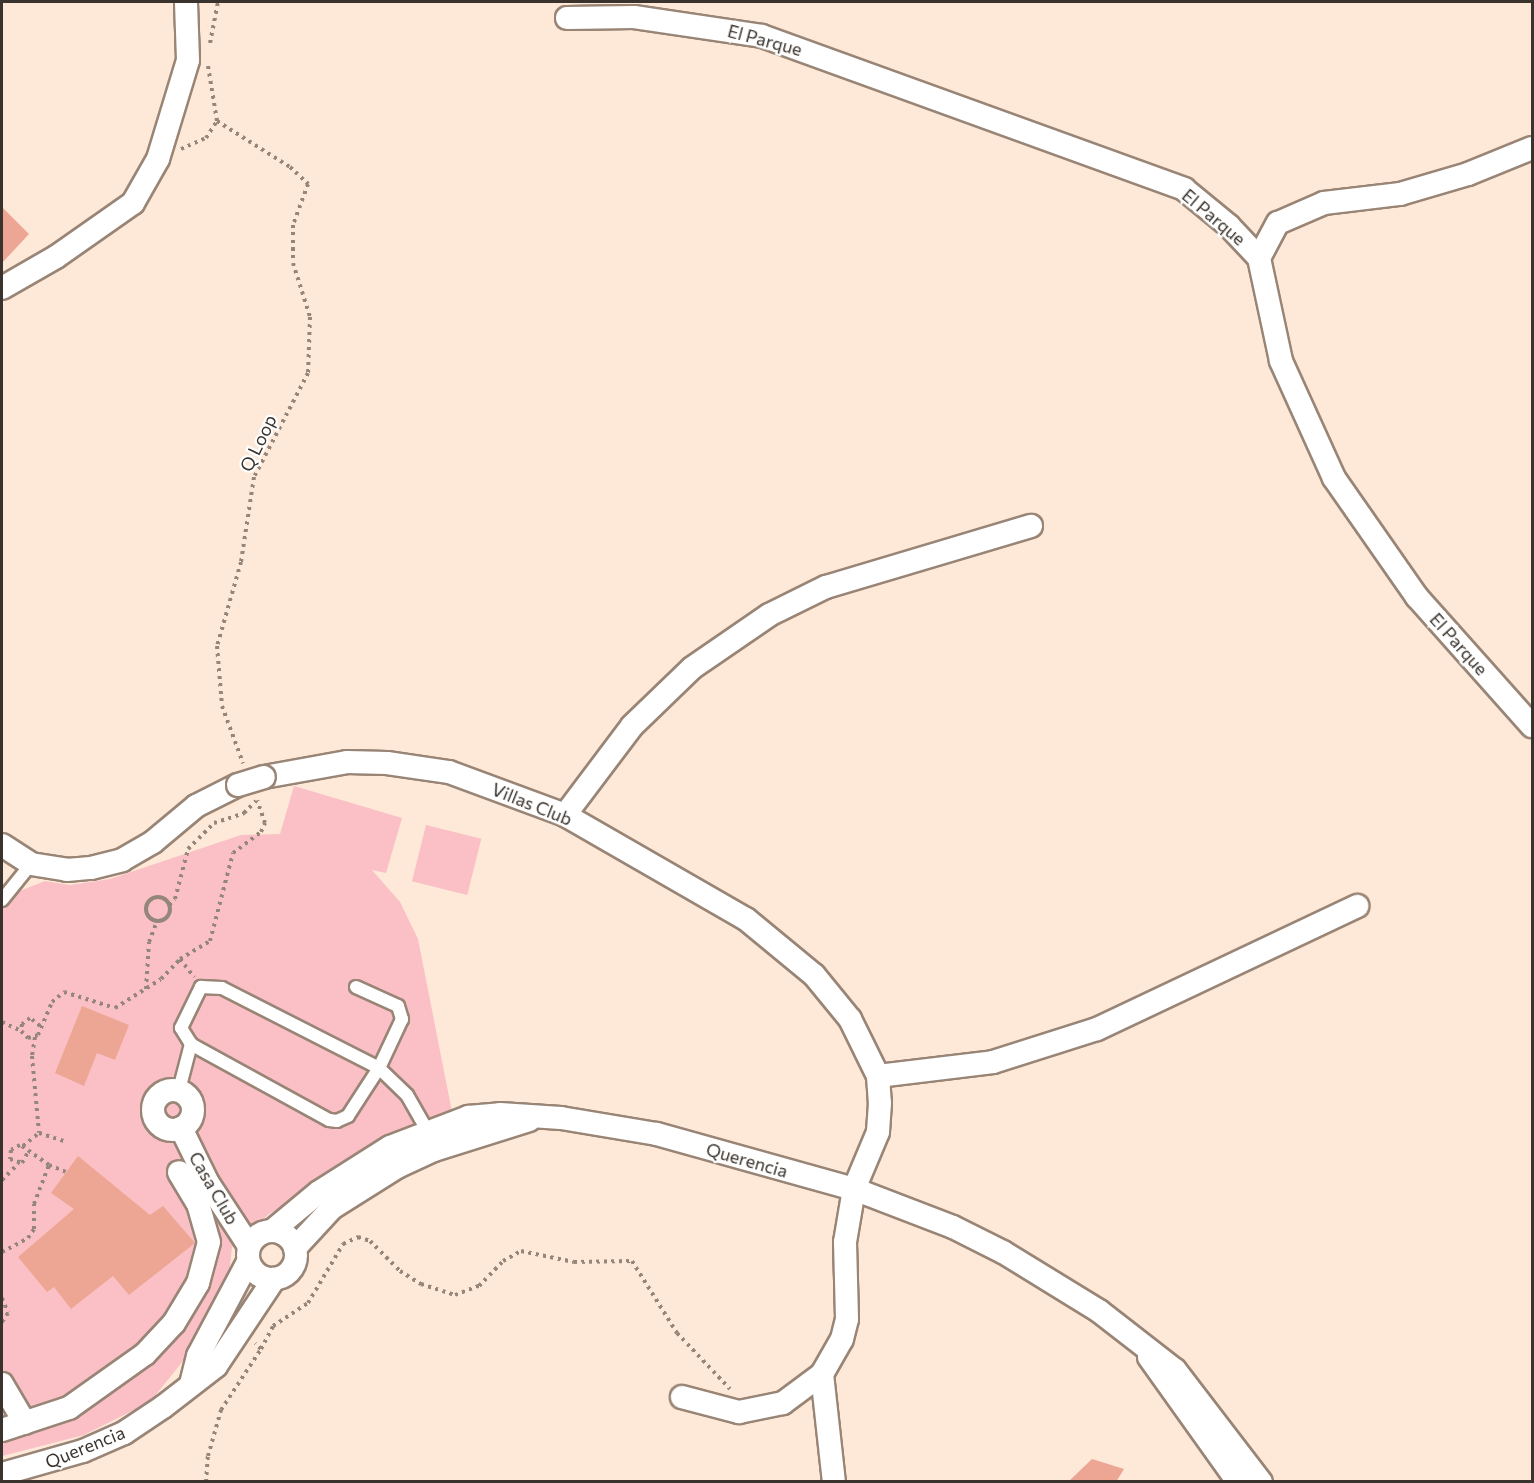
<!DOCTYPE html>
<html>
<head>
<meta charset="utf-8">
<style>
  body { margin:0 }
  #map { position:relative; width:1534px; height:1483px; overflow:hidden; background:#fee8d7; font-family:Commissioner,sans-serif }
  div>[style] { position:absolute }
  .green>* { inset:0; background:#fac0c6; transform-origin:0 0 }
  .building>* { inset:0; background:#eda693 }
  .path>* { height:4px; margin-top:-2px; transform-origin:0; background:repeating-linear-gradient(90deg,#95867b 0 3px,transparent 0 7.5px) }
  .path>.ring { margin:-2px; padding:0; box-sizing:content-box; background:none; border:4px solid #95867b; border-radius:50% }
  .roads { filter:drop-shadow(2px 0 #998576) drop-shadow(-2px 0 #998576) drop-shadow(0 2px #998576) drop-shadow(0 -2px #998576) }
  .service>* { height:12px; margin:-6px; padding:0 6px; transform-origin:6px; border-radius:6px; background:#fff }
  .minor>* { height:22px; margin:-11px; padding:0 11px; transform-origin:11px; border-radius:11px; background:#fff }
  .minor>.ring { margin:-11px; padding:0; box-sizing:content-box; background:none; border:22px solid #fff; border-radius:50% }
  .bridges { filter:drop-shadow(2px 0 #998576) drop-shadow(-2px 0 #998576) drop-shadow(0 2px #998576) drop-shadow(0 -2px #998576) }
  .minor-bridge>* { height:22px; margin:-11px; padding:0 11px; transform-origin:11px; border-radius:11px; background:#fff }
  span { translate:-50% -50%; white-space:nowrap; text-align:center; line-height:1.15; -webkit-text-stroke:4.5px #fff; paint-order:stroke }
  .street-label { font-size:18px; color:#3a322c }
  .frame { position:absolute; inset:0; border:3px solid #3a322c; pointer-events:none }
</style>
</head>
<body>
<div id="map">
  <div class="green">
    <i style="clip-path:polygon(294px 786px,402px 818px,386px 873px,372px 870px,400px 902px,418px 939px,453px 1117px,399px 1135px,269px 1214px,232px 1247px,229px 1276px,191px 1351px,150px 1402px,84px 1435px,2px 1456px,2px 898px,45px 881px,70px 885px,110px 879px,241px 835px,280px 834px)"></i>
    <i style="left:426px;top:825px;width:57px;height:58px;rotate:14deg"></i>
  </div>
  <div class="building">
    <i style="clip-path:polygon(2px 207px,29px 234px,2px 263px)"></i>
    <i style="clip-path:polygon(82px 1006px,129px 1025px,115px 1060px,97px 1053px,84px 1086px,55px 1073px)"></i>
    <i style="clip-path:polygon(78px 1156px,150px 1215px,163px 1206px,195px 1243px,129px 1295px,113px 1276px,71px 1309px,54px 1287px,47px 1292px,18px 1257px,74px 1209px,51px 1193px)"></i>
    <i style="clip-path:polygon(1092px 1459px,1124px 1469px,1116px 1482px,1068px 1482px)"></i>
  </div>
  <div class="path">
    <i style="left:210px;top:43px;width:42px;rotate:-79deg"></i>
    <i style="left:208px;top:66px;width:56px;rotate:80.7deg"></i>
    <i style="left:217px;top:121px;width:86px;rotate:32.2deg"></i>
    <i style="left:290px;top:167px;width:25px;rotate:43deg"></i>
    <i style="left:308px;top:184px;width:44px;rotate:110.1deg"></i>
    <i style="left:293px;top:225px;width:38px;rotate:90deg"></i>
    <i style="left:293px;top:263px;width:57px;rotate:72.5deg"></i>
    <i style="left:310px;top:317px;width:56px;rotate:92deg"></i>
    <i style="left:308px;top:373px;width:117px;rotate:117.4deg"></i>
    <i style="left:254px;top:477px;width:86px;rotate:98.7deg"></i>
    <i style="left:241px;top:562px;width:87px;rotate:105.9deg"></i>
    <i style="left:217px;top:646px;width:60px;rotate:85.2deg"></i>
    <i style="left:222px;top:706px;width:61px;rotate:69.8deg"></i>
    <i style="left:181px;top:149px;width:27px;rotate:-24deg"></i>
    <i style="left:206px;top:138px;width:20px;rotate:-57deg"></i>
    <i class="ring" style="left:146px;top:897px;width:20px;height:20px"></i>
    <i style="left:169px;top:905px;width:8px;rotate:-45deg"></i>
    <i style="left:175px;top:899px;width:52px;rotate:-75.4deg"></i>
    <i style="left:188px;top:849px;width:37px;rotate:-45deg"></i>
    <i style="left:214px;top:823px;width:32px;rotate:-18deg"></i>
    <i style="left:244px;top:813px;width:17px;rotate:-45deg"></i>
    <i style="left:180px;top:959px;width:35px;rotate:-31deg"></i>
    <i style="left:210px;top:941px;width:91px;rotate:-75.4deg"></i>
    <i style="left:233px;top:853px;width:35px;rotate:-37deg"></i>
    <i style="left:261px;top:832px;width:10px;rotate:-66deg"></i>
    <i style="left:265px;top:823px;width:24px;rotate:-109deg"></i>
    <i style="left:146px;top:989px;width:47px;rotate:-86.3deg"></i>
    <i style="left:149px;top:942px;width:22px;rotate:-69deg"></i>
    <i style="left:2px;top:1022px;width:21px;rotate:25deg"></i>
    <i style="left:40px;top:1026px;width:13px;rotate:-141deg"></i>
    <i style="left:30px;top:1018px;width:10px;rotate:143deg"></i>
    <i style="left:22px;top:1024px;width:7px;rotate:98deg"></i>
    <i style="left:21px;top:1031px;width:10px;rotate:45deg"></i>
    <i style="left:28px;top:1038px;width:10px;rotate:-17deg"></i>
    <i style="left:38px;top:1035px;width:36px;rotate:-67deg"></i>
    <i style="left:52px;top:1002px;width:16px;rotate:-40deg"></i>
    <i style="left:64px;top:992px;width:53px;rotate:17.4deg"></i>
    <i style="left:115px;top:1008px;width:54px;rotate:-32.2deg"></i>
    <i style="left:161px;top:979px;width:28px;rotate:-46deg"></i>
    <i style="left:180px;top:959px;width:23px;rotate:52deg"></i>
    <i style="left:35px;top:1037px;width:19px;rotate:99deg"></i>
    <i style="left:32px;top:1056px;width:77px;rotate:84.8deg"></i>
    <i style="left:23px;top:1146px;width:21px;rotate:-39deg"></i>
    <i style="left:39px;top:1133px;width:28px;rotate:18deg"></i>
    <i style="left:49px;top:1165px;width:18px;rotate:22deg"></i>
    <i style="left:2px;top:1180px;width:23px;rotate:-45deg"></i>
    <i style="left:2px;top:1252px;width:30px;rotate:-28deg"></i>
    <i style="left:28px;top:1238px;width:11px;rotate:-56deg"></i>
    <i style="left:34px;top:1229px;width:25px;rotate:-90deg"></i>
    <i style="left:34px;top:1204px;width:42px;rotate:-69deg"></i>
    <i style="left:49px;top:1165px;width:35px;rotate:-145deg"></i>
    <i style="left:20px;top:1145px;width:10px;rotate:151deg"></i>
    <i style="left:11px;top:1150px;width:9px;rotate:96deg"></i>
    <i style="left:10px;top:1159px;width:13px;rotate:18deg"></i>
    <i style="left:22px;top:1163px;width:13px;rotate:-61deg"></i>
    <i style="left:2px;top:1298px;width:16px;rotate:68deg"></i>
    <i style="left:8px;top:1313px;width:11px;rotate:124deg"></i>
    <i style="left:261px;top:1349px;width:26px;rotate:-62deg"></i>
    <i style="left:273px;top:1326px;width:42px;rotate:-33.3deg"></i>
    <i style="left:308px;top:1303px;width:69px;rotate:-59.3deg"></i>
    <i style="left:343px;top:1244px;width:17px;rotate:-25deg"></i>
    <i style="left:358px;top:1237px;width:13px;rotate:18deg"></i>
    <i style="left:370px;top:1241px;width:42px;rotate:45deg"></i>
    <i style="left:400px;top:1271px;width:25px;rotate:32deg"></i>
    <i style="left:421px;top:1284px;width:36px;rotate:18deg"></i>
    <i style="left:455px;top:1295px;width:26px;rotate:-21deg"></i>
    <i style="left:479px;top:1286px;width:35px;rotate:-46deg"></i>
    <i style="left:503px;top:1261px;width:21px;rotate:-29deg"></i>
    <i style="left:521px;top:1251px;width:54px;rotate:11.7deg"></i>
    <i style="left:574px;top:1262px;width:58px;rotate:-1deg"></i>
    <i style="left:632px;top:1261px;width:85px;rotate:58deg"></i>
    <i style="left:677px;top:1333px;width:77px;rotate:46.6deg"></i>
    <i style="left:206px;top:1482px;width:26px;rotate:-86deg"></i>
    <i style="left:208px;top:1456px;width:48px;rotate:-74.2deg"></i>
    <i style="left:221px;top:1410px;width:73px;rotate:-56.7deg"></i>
    <i style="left:261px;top:1349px;width:8px;rotate:-135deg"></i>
  </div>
  <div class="roads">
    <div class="service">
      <i style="left:2px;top:900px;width:46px;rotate:-51.1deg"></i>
      <i style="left:356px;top:987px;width:46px;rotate:24.3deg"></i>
      <i style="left:398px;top:1006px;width:14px;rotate:73deg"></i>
      <i style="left:402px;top:1019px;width:54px;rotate:115.1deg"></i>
      <i style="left:379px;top:1068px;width:57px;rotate:122.9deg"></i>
      <i style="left:348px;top:1116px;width:12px;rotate:156deg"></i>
      <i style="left:337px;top:1121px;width:8px;rotate:-173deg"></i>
      <i style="left:329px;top:1120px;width:158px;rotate:-151.2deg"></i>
      <i style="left:191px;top:1044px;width:19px;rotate:-122deg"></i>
      <i style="left:181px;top:1028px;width:46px;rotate:-64deg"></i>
      <i style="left:201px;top:987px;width:21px;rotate:3deg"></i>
      <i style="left:222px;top:988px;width:176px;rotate:27deg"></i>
      <i style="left:379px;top:1068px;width:39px;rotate:44deg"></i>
      <i style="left:407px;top:1095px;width:40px;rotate:60.3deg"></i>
      <i style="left:179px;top:1090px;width:48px;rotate:-75.4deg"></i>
    </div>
    <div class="minor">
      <i style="left:567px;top:18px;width:67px;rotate:-0.9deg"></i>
      <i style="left:634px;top:17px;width:129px;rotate:8.4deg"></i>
      <i style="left:762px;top:36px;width:449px;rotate:19.9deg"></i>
      <i style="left:1184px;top:189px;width:58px;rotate:39.4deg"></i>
      <i style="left:1229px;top:226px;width:44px;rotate:46.8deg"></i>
      <i style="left:1259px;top:258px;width:105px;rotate:77.9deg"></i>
      <i style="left:1281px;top:361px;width:128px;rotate:65.6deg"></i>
      <i style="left:1334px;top:478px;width:145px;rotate:55.1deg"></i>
      <i style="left:1417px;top:597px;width:173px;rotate:48.3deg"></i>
      <i style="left:1259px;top:258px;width:40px;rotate:-62deg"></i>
      <i style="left:1278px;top:223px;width:50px;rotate:-23.5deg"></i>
      <i style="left:1324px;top:203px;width:77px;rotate:-6.8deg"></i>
      <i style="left:1400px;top:194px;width:71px;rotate:-16.4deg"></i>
      <i style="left:1468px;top:174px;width:69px;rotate:-22.1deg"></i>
      <i style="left:2px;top:288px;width:62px;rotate:-29.9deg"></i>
      <i style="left:56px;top:257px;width:94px;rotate:-35deg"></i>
      <i style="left:133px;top:203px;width:51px;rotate:-60.4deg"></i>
      <i style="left:158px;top:159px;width:103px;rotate:-73.1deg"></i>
      <i style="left:188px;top:60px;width:58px;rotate:-92deg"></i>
      <i style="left:264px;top:777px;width:84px;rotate:-10.2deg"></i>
      <i style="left:347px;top:762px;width:40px;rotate:1.4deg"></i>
      <i style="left:387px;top:763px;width:63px;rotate:8.3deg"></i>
      <i style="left:449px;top:772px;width:124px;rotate:20.3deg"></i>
      <i style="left:565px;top:815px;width:209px;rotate:29.9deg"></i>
      <i style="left:746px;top:919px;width:88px;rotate:39.5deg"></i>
      <i style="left:814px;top:975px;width:57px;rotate:50.7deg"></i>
      <i style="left:850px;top:1019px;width:64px;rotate:63.8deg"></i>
      <i style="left:878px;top:1076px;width:27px;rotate:86deg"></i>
      <i style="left:880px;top:1103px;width:29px;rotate:94deg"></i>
      <i style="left:878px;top:1132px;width:62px;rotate:112.8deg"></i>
      <i style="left:854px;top:1189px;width:54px;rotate:99.6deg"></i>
      <i style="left:845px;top:1242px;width:77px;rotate:88.5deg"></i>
      <i style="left:847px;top:1319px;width:21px;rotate:104deg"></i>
      <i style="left:842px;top:1339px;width:40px;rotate:119.7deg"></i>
      <i style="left:822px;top:1374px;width:49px;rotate:143.4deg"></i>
      <i style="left:783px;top:1403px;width:45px;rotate:168.4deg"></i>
      <i style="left:739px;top:1412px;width:59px;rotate:-165.3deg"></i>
      <i style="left:565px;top:815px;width:111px;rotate:-53deg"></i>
      <i style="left:632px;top:726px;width:83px;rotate:-44deg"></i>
      <i style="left:692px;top:668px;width:93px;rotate:-34.5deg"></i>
      <i style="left:769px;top:615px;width:64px;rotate:-26.2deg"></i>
      <i style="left:826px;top:587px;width:214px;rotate:-16.6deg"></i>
      <i style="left:2px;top:845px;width:35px;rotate:33deg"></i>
      <i style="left:31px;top:864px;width:36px;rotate:9deg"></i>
      <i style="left:67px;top:870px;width:24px;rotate:-5deg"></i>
      <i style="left:91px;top:868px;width:32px;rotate:-14deg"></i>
      <i style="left:122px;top:860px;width:36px;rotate:-30deg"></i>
      <i style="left:153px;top:842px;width:56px;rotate:-39.9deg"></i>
      <i style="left:196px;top:806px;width:47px;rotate:-26.6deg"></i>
      <i style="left:878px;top:1076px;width:116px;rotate:-6.9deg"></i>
      <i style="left:993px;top:1062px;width:109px;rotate:-17.6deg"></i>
      <i style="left:1097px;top:1029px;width:288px;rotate:-25.3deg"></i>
      <i class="ring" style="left:153px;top:1090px;width:18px;height:18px"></i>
      <i style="left:181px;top:1128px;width:61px;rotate:63.9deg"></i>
      <i style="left:208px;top:1183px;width:75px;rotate:56.9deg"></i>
      <i class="ring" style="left:248px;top:1231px;width:26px;height:26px"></i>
      <i style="left:272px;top:1231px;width:61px;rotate:-39.7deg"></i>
      <i style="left:319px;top:1192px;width:84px;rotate:-32.4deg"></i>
      <i style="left:390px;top:1147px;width:84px;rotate:-21deg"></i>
      <i style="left:468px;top:1117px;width:32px;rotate:-5deg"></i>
      <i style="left:500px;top:1114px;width:61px;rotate:3.8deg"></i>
      <i style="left:561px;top:1118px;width:97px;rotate:9.5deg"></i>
      <i style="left:657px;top:1134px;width:205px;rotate:15.6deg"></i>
      <i style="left:854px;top:1189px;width:106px;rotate:21deg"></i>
      <i style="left:953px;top:1227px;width:56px;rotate:26.6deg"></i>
      <i style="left:1003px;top:1252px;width:113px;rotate:31.6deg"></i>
      <i style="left:1099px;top:1311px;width:96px;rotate:37.8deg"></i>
      <i style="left:1175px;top:1370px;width:141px;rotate:52.5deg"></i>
      <i style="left:295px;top:1248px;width:54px;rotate:-47.2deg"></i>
      <i style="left:332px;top:1208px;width:77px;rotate:-32.2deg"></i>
      <i style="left:397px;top:1167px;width:41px;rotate:-24.7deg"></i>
      <i style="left:434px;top:1150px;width:100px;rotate:-17.5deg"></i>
      <i style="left:1149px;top:1357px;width:153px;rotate:54.5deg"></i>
      <i style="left:822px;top:1374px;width:109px;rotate:83.7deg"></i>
      <i style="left:2px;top:1384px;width:45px;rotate:59.5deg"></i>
      <i style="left:191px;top:1384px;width:29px;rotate:-76deg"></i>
      <i style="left:198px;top:1356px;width:106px;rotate:-62deg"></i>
      <i style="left:2px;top:1430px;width:71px;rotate:-18.2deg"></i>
      <i style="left:69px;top:1408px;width:93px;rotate:-35.4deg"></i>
      <i style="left:145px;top:1354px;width:42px;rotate:-46.9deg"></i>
      <i style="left:174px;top:1323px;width:47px;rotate:-59deg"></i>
      <i style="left:198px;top:1283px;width:42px;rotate:-75deg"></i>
      <i style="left:209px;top:1242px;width:40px;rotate:-106deg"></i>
      <i style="left:198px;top:1204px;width:37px;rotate:-121deg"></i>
      <i style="left:2px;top:1474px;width:84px;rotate:-15.9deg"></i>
      <i style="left:83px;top:1451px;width:45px;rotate:-23.7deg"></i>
      <i style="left:124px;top:1433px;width:47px;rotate:-33.7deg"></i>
      <i style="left:163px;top:1407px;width:67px;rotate:-37.7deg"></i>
      <i style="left:216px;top:1366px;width:105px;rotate:-56.3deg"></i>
    </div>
  </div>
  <div class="bridges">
    <div class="minor-bridge">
      <i style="left:238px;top:785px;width:27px;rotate:-17deg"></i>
    </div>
  </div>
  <div class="street-label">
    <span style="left:765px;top:40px;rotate:15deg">El Parque</span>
    <span style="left:1214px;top:217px;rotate:40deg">El Parque</span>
    <span style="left:258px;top:443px;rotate:-64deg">Q Loop</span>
    <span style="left:1459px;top:644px;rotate:48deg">El Parque</span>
    <span style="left:532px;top:804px;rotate:22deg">Villas Club</span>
    <span style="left:747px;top:1160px;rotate:16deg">Querencia</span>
    <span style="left:214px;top:1188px;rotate:60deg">Casa Club</span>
    <span style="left:85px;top:1447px;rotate:-22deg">Querencia</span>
  </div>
  <div class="frame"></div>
</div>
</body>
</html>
